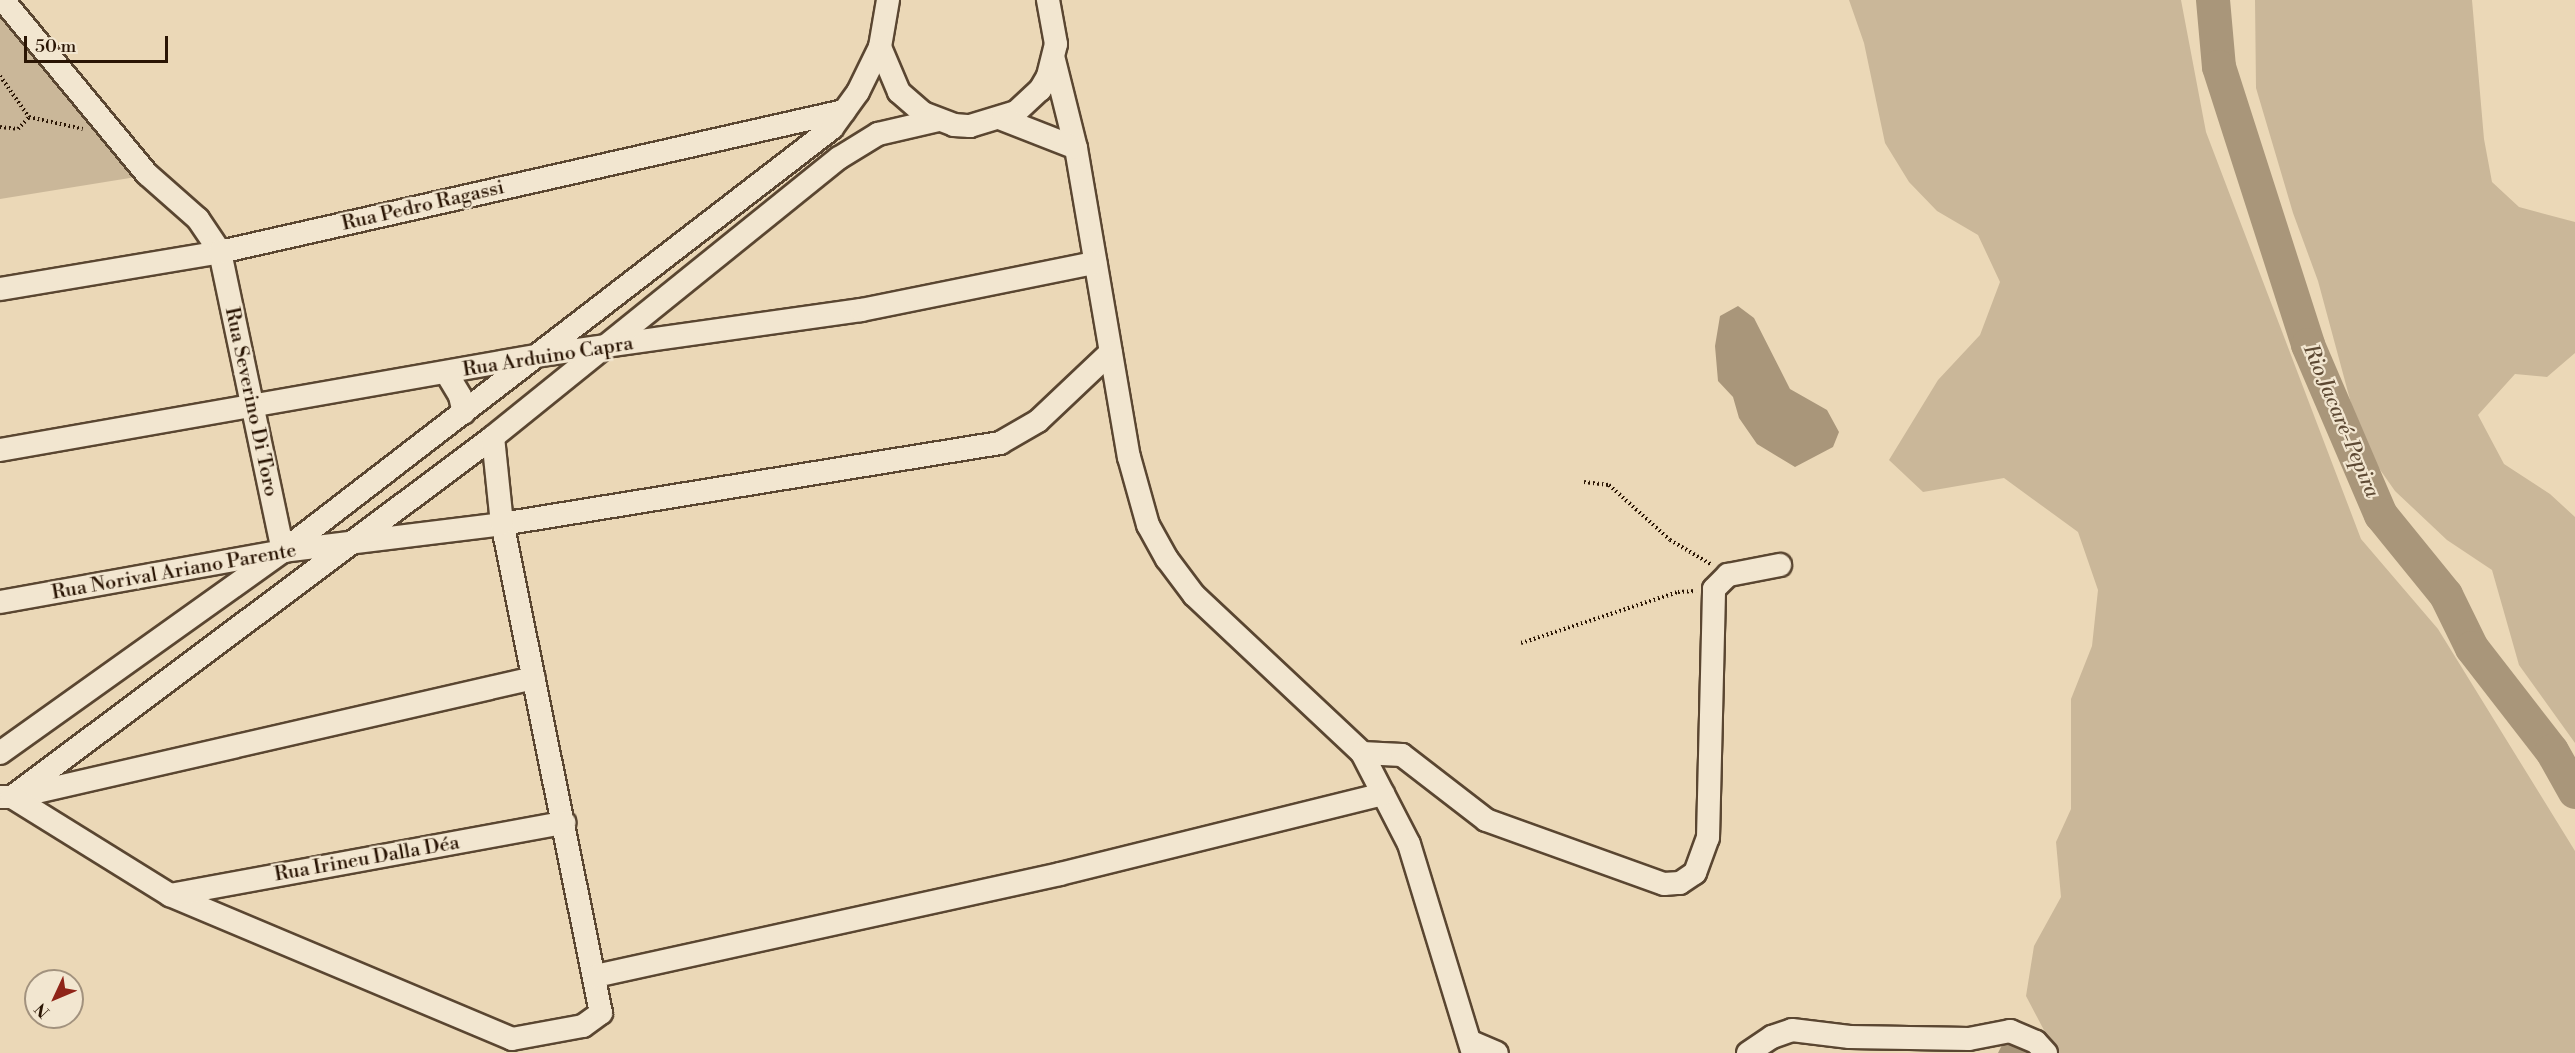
<!DOCTYPE html>
<html>
<head>
<meta charset="utf-8">
<style>
  body { margin:0 }
  #map { position:relative; width:2575px; height:1053px; overflow:hidden; background:#ebd8b7; font-family:"Libre Bodoni",serif }
  div>[style] { position:absolute }
  .green>* { inset:0; background:#cab799 }
  .water>* { inset:0; background:#a9967a }
  .river>* { height:34px; margin:-17px; padding:0 17px; transform-origin:17px; border-radius:17px; background:#a9967a }
  .path>* { height:4px; margin-top:-2px; transform-origin:0; background:repeating-linear-gradient(90deg,#2a1504 0 1.5px,transparent 0 4.5px) }
  .roads { filter:drop-shadow(2px 0 #5a4631) drop-shadow(-2px 0 #5a4631) drop-shadow(0 2px #5a4631) drop-shadow(0 -2px #5a4631) }
  .street>* { height:22px; margin:-11px; padding:0 11px; transform-origin:11px; border-radius:11px; background:#f2e6d0 }
  span { translate:-50% -50%; white-space:nowrap; text-align:center; line-height:1.15; -webkit-text-stroke:4.5px #f2e6d0; paint-order:stroke }
  .street-label { font-size:20px; color:#2a1504 }
  .water-label { font-size:21px; color:#5d4933; font-style:italic }
  .north { position:absolute; left:24px; top:969px; width:60px; height:60px; box-sizing:border-box; background:#f2e6d0; border:2px solid #a2927e; border-radius:50%; rotate:226deg; font-size:16px; font-weight:700; line-height:24px; text-align:center; color:#2a1504 }
  .north::after { content:''; display:block; margin:auto; width:21px; height:27px; background:#8f2418; clip-path:polygon(50% 0,100% 100%,50% 72%,0 100%) }
  .scale { position:absolute; left:24px; top:36px; width:144px; height:27px; box-sizing:border-box; border:3px solid #2a1504; border-top:0; padding-left:8px; font-size:18px; line-height:21px; white-space:nowrap; color:#2a1504; -webkit-text-stroke:4px #f2e6d0; paint-order:stroke }
</style>
</head>
<body>
<div id="map">
  <div class="green">
    <i style="clip-path:polygon(1849px 0,2181px 0,2206px 132px,2361px 539px,2438px 629px,2575px 851px,2575px 1053px,2056px 1053px,2026px 996px,2034px 946px,2061px 897px,2056px 842px,2071px 809px,2071px 699px,2092px 646px,2098px 590px,2078px 532px,2004px 478px,1923px 492px,1889px 460px,1938px 380px,1980px 335px,2000px 282px,1978px 235px,1937px 211px,1909px 182px,1885px 143px,1864px 43px)"></i>
    <i style="clip-path:polygon(2255px 0,2472px 0,2484px 139px,2492px 182px,2519px 207px,2575px 222px,2575px 353px,2547px 377px,2515px 374px,2478px 415px,2504px 464px,2550px 494px,2575px 517px,2575px 743px,2519px 665px,2492px 570px,2447px 540px,2395px 491px,2362px 444px,2318px 281px,2293px 213px,2256px 88px)"></i>
    <i style="clip-path:polygon(0 15px,136px 177px,0 199px)"></i>
  </div>
  <div class="water">
    <i style="clip-path:polygon(1738px 306px,1754px 318px,1790px 389px,1827px 410px,1839px 432px,1833px 447px,1795px 467px,1757px 444px,1739px 418px,1733px 397px,1718px 381px,1715px 346px,1720px 316px)"></i>
    <i style="clip-path:polygon(2006px 1037px,2034px 1053px,1998px 1053px)"></i>
  </div>
  <div class="river">
    <i style="left:2213px;top:0;width:67px;rotate:84.9deg"></i>
    <i style="left:2219px;top:67px;width:292px;rotate:72.2deg"></i>
    <i style="left:2308px;top:345px;width:185px;rotate:66.8deg"></i>
    <i style="left:2381px;top:515px;width:103px;rotate:50.9deg"></i>
    <i style="left:2446px;top:595px;width:59px;rotate:63.9deg"></i>
    <i style="left:2472px;top:648px;width:130px;rotate:52.2deg"></i>
    <i style="left:2552px;top:751px;width:47px;rotate:60.7deg"></i>
  </div>
  <div class="path">
    <i style="left:0;top:76px;width:50px;rotate:54.7deg"></i>
    <i style="left:29px;top:117px;width:55px;rotate:12.5deg"></i>
    <i style="left:0;top:127px;width:18px;rotate:6deg"></i>
    <i style="left:18px;top:129px;width:16px;rotate:-47deg"></i>
    <i style="left:1584px;top:482px;width:25px;rotate:7deg"></i>
    <i style="left:1609px;top:485px;width:82px;rotate:42deg"></i>
    <i style="left:1670px;top:540px;width:49px;rotate:30.8deg"></i>
    <i style="left:1521px;top:643px;width:165px;rotate:-18deg"></i>
    <i style="left:1678px;top:592px;width:18px;rotate:-3deg"></i>
  </div>
  <div class="roads">
    <div class="street">
      <i style="left:3px;top:0;width:226px;rotate:50.4deg"></i>
      <i style="left:147px;top:174px;width:68px;rotate:41.4deg"></i>
      <i style="left:198px;top:219px;width:40px;rotate:56deg"></i>
      <i style="left:220px;top:252px;width:306px;rotate:78.1deg"></i>
      <i style="left:888px;top:0;width:48px;rotate:99.7deg"></i>
      <i style="left:880px;top:47px;width:49px;rotate:67.1deg"></i>
      <i style="left:899px;top:92px;width:32px;rotate:41deg"></i>
      <i style="left:923px;top:113px;width:33px;rotate:21deg"></i>
      <i style="left:954px;top:125px;width:16px;rotate:4deg"></i>
      <i style="left:970px;top:126px;width:48px;rotate:-16.9deg"></i>
      <i style="left:1016px;top:112px;width:33px;rotate:-43deg"></i>
      <i style="left:1040px;top:90px;width:16px;rotate:-60deg"></i>
      <i style="left:1048px;top:76px;width:33px;rotate:-76deg"></i>
      <i style="left:1056px;top:44px;width:45px;rotate:-100.3deg"></i>
      <i style="left:1054px;top:60px;width:91px;rotate:76deg"></i>
      <i style="left:1076px;top:148px;width:314px;rotate:80.3deg"></i>
      <i style="left:1129px;top:457px;width:71px;rotate:74.4deg"></i>
      <i style="left:1148px;top:525px;width:39px;rotate:61deg"></i>
      <i style="left:1167px;top:559px;width:45px;rotate:53.1deg"></i>
      <i style="left:1194px;top:595px;width:231px;rotate:43.2deg"></i>
      <i style="left:1362px;top:753px;width:102px;rotate:62.7deg"></i>
      <i style="left:1409px;top:844px;width:219px;rotate:73deg"></i>
      <i style="left:1002px;top:119px;width:79px;rotate:21.4deg"></i>
      <i style="left:0;top:289px;width:223px;rotate:-9.5deg"></i>
      <i style="left:220px;top:252px;width:640px;rotate:-12.73deg"></i>
      <i style="left:447px;top:374px;width:26px;rotate:59deg"></i>
      <i style="left:460px;top:396px;width:17px;rotate:77deg"></i>
      <i style="left:0;top:450px;width:549px;rotate:-9.96deg"></i>
      <i style="left:541px;top:355px;width:323px;rotate:-8deg"></i>
      <i style="left:861px;top:310px;width:239px;rotate:-11.4deg"></i>
      <i style="left:0;top:602px;width:288px;rotate:-10.2deg"></i>
      <i style="left:283px;top:551px;width:221px;rotate:-7deg"></i>
      <i style="left:502px;top:524px;width:505px;rotate:-9.24deg"></i>
      <i style="left:1000px;top:443px;width:44px;rotate:-30.1deg"></i>
      <i style="left:1038px;top:421px;width:100px;rotate:-43.4deg"></i>
      <i style="left:0;top:753px;width:348px;rotate:-35.5deg"></i>
      <i style="left:283px;top:551px;width:693px;rotate:-37.61deg"></i>
      <i style="left:832px;top:128px;width:44px;rotate:-54.2deg"></i>
      <i style="left:858px;top:92px;width:50px;rotate:-63.9deg"></i>
      <i style="left:1362px;top:753px;width:40px;rotate:2.9deg"></i>
      <i style="left:1402px;top:755px;width:106px;rotate:37.7deg"></i>
      <i style="left:1486px;top:820px;width:189px;rotate:19.8deg"></i>
      <i style="left:1664px;top:884px;width:16px;rotate:-4deg"></i>
      <i style="left:1680px;top:883px;width:18px;rotate:-34deg"></i>
      <i style="left:1695px;top:873px;width:37px;rotate:-70deg"></i>
      <i style="left:1708px;top:838px;width:249px;rotate:-88.6deg"></i>
      <i style="left:1714px;top:589px;width:20px;rotate:-45deg"></i>
      <i style="left:1728px;top:575px;width:53px;rotate:-10.9deg"></i>
      <i style="left:19px;top:796px;width:528px;rotate:-12.91deg"></i>
      <i style="left:0;top:797px;width:12px"></i>
      <i style="left:12px;top:797px;width:601px;rotate:-36.81deg"></i>
      <i style="left:493px;top:437px;width:444px;rotate:-38.9deg"></i>
      <i style="left:839px;top:158px;width:46px;rotate:-31.6deg"></i>
      <i style="left:878px;top:134px;width:62px;rotate:-13.1deg"></i>
      <i style="left:12px;top:797px;width:186px;rotate:31.8deg"></i>
      <i style="left:170px;top:895px;width:371px;rotate:22.8deg"></i>
      <i style="left:512px;top:1039px;width:72px;rotate:-10.4deg"></i>
      <i style="left:583px;top:1026px;width:22px;rotate:-36deg"></i>
      <i style="left:601px;top:1013px;width:499px;rotate:-101.4deg"></i>
      <i style="left:502px;top:524px;width:87px;rotate:-95.9deg"></i>
      <i style="left:170px;top:895px;width:401px;rotate:-10.4deg"></i>
      <i style="left:596px;top:976px;width:475px;rotate:-12.4deg"></i>
      <i style="left:1060px;top:874px;width:333px;rotate:-13.9deg"></i>
      <i style="left:1471px;top:1042px;width:28px;rotate:23deg"></i>
      <i style="left:1748px;top:1053px;width:29px;rotate:-34deg"></i>
      <i style="left:1772px;top:1037px;width:21px;rotate:-19deg"></i>
      <i style="left:1792px;top:1030px;width:58px;rotate:6.9deg"></i>
      <i style="left:1850px;top:1037px;width:119px;rotate:1deg"></i>
      <i style="left:1969px;top:1039px;width:42px;rotate:-11deg"></i>
      <i style="left:2010px;top:1031px;width:28px;rotate:23deg"></i>
      <i style="left:2036px;top:1042px;width:15px;rotate:48deg"></i>
    </div>
  </div>
  <div class="street-label">
    <span style="left:423px;top:206px;rotate:-13deg">Rua Pedro Ragassi</span>
    <span style="left:548px;top:357px;rotate:-9deg">Rua Arduino Capra</span>
    <span style="left:251px;top:402px;rotate:78deg">Rua Severino Di Toro</span>
    <span style="left:174px;top:572px;rotate:-10deg">Rua Norival Ariano Parente</span>
    <span style="left:367px;top:859px;rotate:-10deg">Rua Irineu Dalla Déa</span>
  </div>
  <div class="water-label">
    <span style="left:2341px;top:421px;rotate:67deg">Rio Jacaré-Pepira</span>
  </div>
  <div class="north">N</div>
  <div class="scale">50 m</div>
</div>
</body>
</html>
